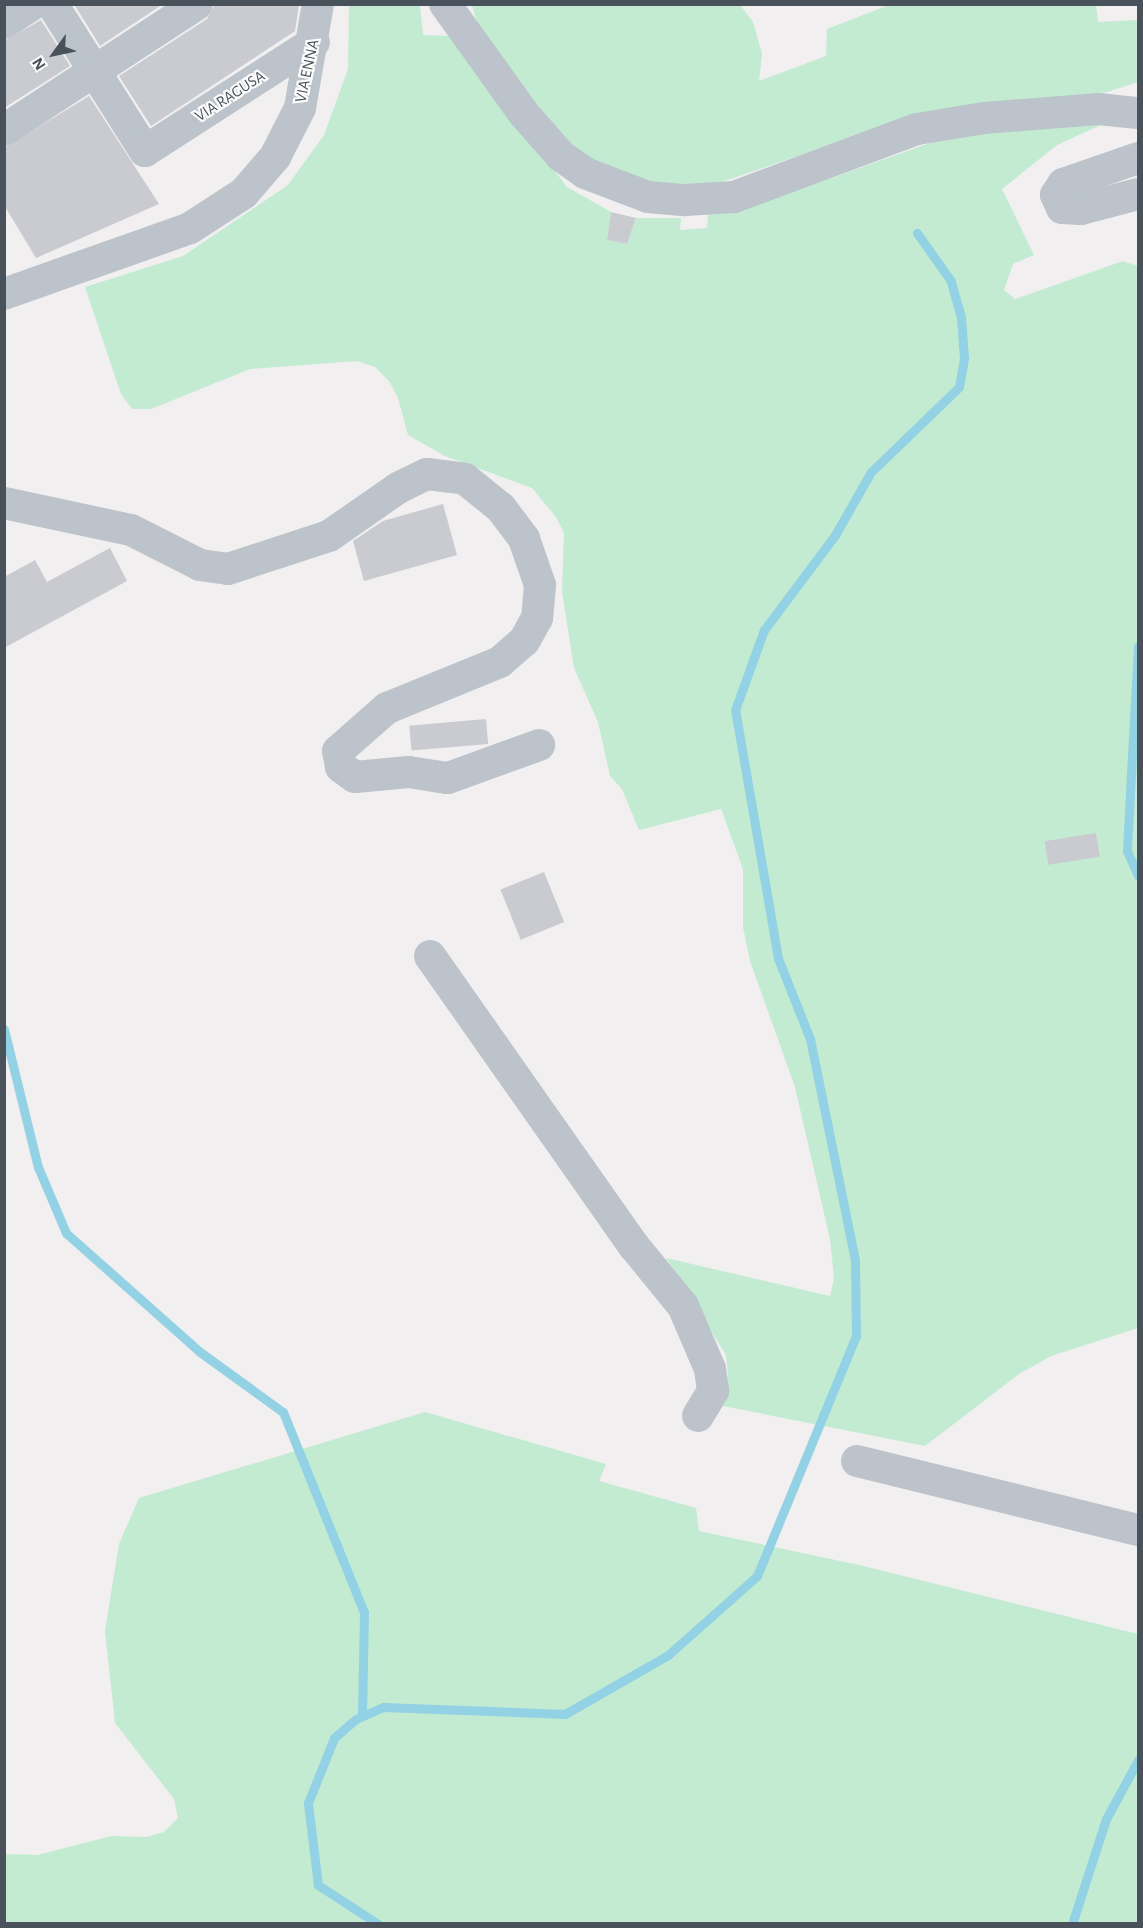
<!DOCTYPE html>
<html>
<head>
<meta charset="utf-8">
<style>
  body { margin:0 }
  #map { position:relative; width:1143px; height:1928px; overflow:hidden; background:#f1efef; font-family:"Alegreya Sans",sans-serif }
  div>[style] { position:absolute }
  .green>* { inset:0; background:#c2ebd2 }
  .stream>* { height:9px; margin:-4.5px; padding:0 4.5px; transform-origin:4.5px; border-radius:4.5px; background:#93d1e4 }
  .building>* { inset:0; background:#c9cbd1; transform-origin:0 0 }
  .minor>* { height:32px; margin:-16px; padding:0 16px; transform-origin:16px; border-radius:16px; background:#bcc3ca }
  span { translate:-50% -50%; white-space:nowrap; text-align:center; line-height:1.15; -webkit-text-stroke:4.5px #fff; paint-order:stroke }
  .street-label { font-size:16px; color:#49525b }
  .frame { position:absolute; inset:0; border:6px solid #49525b; pointer-events:none }
  .north { position:absolute; left:24px; top:24px; width:60px; height:60px; -webkit-text-stroke:4px #fff; paint-order:stroke; rotate:237deg; font-size:16px; font-weight:700; line-height:24px; text-align:center; color:#49525b }
  .north::after { content:''; display:block; margin:auto; width:21px; height:27px; background:#49525b; clip-path:polygon(50% 0,100% 100%,50% 72%,0 100%) }
</style>
</head>
<body>
<div id="map">
  <div class="green">
    <i style="clip-path:polygon(349px 5px,420px 5px,423px 35px,453px 36px,567px 187px,611px 212px,607px 240px,627px 244px,636px 218px,681px 218px,680px 230px,707px 228px,708px 215px,756px 205px,958px 133px,1092px 117px,1101px 125px,1057px 145px,1002px 189px,1034px 255px,1013px 264px,1004px 290px,1015px 299px,1123px 261px,1138px 266px,1138px 1328px,1051px 1356px,1019px 1374px,925px 1446px,723px 1406px,728px 1374px,726px 1355px,666px 1258px,830px 1296px,834px 1279px,830px 1239px,795px 1087px,750px 961px,743px 927px,743px 869px,721px 809px,639px 830px,622px 789px,610px 776px,598px 722px,574px 668px,562px 592px,564px 533px,556px 517px,532px 488px,445px 456px,408px 435px,398px 398px,389px 381px,375px 367px,357px 361px,250px 369px,151px 409px,132px 409px,121px 394px,85px 287px,183px 256px,288px 185px,324px 135px,348px 69px)"></i>
    <i style="clip-path:polygon(472px 5px,740px 5px,753px 22px,762px 54px,759px 81px,826px 56px,827px 29px,889px 5px,1096px 5px,1098px 22px,1138px 20px,1138px 82px,1107px 92px,912px 117px,710px 186px,644px 186px,573px 153px,539px 117px,477px 23px)"></i>
    <i style="clip-path:polygon(425px 1412px,606px 1464px,599px 1481px,696px 1508px,699px 1531px,859px 1565px,1138px 1634px,1138px 1923px,5px 1923px,5px 1854px,38px 1855px,111px 1836px,146px 1837px,164px 1832px,178px 1818px,174px 1799px,115px 1723px,105px 1631px,119px 1544px,139px 1498px)"></i>
  </div>
  <div class="stream">
    <i style="left:1138px;top:646px;width:205px;rotate:93.1deg"></i>
    <i style="left:1127px;top:851px;width:27px;rotate:66deg"></i>
    <i style="left:4px;top:1029px;width:142px;rotate:76.2deg"></i>
    <i style="left:38px;top:1167px;width:72px;rotate:67deg"></i>
    <i style="left:66px;top:1233px;width:179px;rotate:41.6deg"></i>
    <i style="left:200px;top:1352px;width:102px;rotate:35.9deg"></i>
    <i style="left:283px;top:1412px;width:216px;rotate:68deg"></i>
    <i style="left:364px;top:1612px;width:104px;rotate:91.1deg"></i>
    <i style="left:378px;top:1924px;width:72px;rotate:-147deg"></i>
    <i style="left:318px;top:1885px;width:83px;rotate:-97deg"></i>
    <i style="left:308px;top:1803px;width:70px;rotate:-68.2deg"></i>
    <i style="left:334px;top:1738px;width:29px;rotate:-41deg"></i>
    <i style="left:356px;top:1719px;width:30px;rotate:-24deg"></i>
    <i style="left:383px;top:1707px;width:182px;rotate:2.2deg"></i>
    <i style="left:565px;top:1714px;width:119px;rotate:-29.8deg"></i>
    <i style="left:668px;top:1655px;width:119px;rotate:-41.6deg"></i>
    <i style="left:757px;top:1576px;width:260px;rotate:-67.6deg"></i>
    <i style="left:856px;top:1336px;width:76px;rotate:-90.8deg"></i>
    <i style="left:855px;top:1260px;width:226px;rotate:-101.5deg"></i>
    <i style="left:810px;top:1039px;width:87px;rotate:-111.6deg"></i>
    <i style="left:778px;top:958px;width:252px;rotate:-99.8deg"></i>
    <i style="left:735px;top:710px;width:85px;rotate:-70.1deg"></i>
    <i style="left:764px;top:630px;width:119px;rotate:-53.2deg"></i>
    <i style="left:835px;top:535px;width:73px;rotate:-60.3deg"></i>
    <i style="left:871px;top:472px;width:122px;rotate:-44deg"></i>
    <i style="left:959px;top:387px;width:29px;rotate:-80deg"></i>
    <i style="left:964px;top:358px;width:41px;rotate:-94.2deg"></i>
    <i style="left:961px;top:317px;width:37px;rotate:-106deg"></i>
    <i style="left:951px;top:281px;width:59px;rotate:-125.3deg"></i>
    <i style="left:1072px;top:1924px;width:110px;rotate:-72.1deg"></i>
    <i style="left:1106px;top:1819px;width:67px;rotate:-61.5deg"></i>
  </div>
  <div class="building">
    <i style="clip-path:polygon(74px 4px,163px 4px,100px 46px)"></i>
    <i style="clip-path:polygon(215px 4px,299px 4px,295px 31px,151px 126px,119px 76px,207px 19px)"></i>
    <i style="clip-path:polygon(41px 20px,70px 66px,4px 108px,4px 41px)"></i>
    <i style="clip-path:polygon(89px 96px,159px 204px,36px 258px,4px 205px,4px 148px)"></i>
    <i style="clip-path:polygon(611px 212px,636px 218px,627px 244px,607px 240px)"></i>
    <i style="clip-path:polygon(443px 504px,457px 555px,364px 581px,353px 541px,383px 521px)"></i>
    <i style="clip-path:polygon(110px 548px,127px 581px,4px 648px,4px 577px,35px 560px,47px 582px)"></i>
    <i style="left:486px;top:719px;width:25px;height:77px;rotate:85deg"></i>
    <i style="left:1096px;top:833px;width:24px;height:52px;rotate:81deg"></i>
    <i style="left:544px;top:872px;width:54px;height:47px;rotate:68deg"></i>
  </div>
  <div class="minor">
    <i style="left:52px;top:4px;width:174px;rotate:57.7deg"></i>
    <i style="left:145px;top:151px;width:201px;rotate:-32.8deg"></i>
    <i style="left:445px;top:4px;width:135px;rotate:54.3deg"></i>
    <i style="left:524px;top:114px;width:56px;rotate:48.6deg"></i>
    <i style="left:561px;top:156px;width:29px;rotate:35deg"></i>
    <i style="left:585px;top:173px;width:67px;rotate:20.9deg"></i>
    <i style="left:648px;top:197px;width:37px;rotate:5deg"></i>
    <i style="left:685px;top:200px;width:49px;rotate:-3.5deg"></i>
    <i style="left:734px;top:197px;width:195px;rotate:-20.4deg"></i>
    <i style="left:917px;top:129px;width:68px;rotate:-9.3deg"></i>
    <i style="left:984px;top:118px;width:115px;rotate:-4.5deg"></i>
    <i style="left:1099px;top:109px;width:39px;rotate:6deg"></i>
    <i style="left:4px;top:23px;width:35px;rotate:-33deg"></i>
    <i style="left:4px;top:130px;width:230px;rotate:-33.1deg"></i>
    <i style="left:1138px;top:158px;width:79px;rotate:160.9deg"></i>
    <i style="left:1063px;top:184px;width:13px;rotate:122deg"></i>
    <i style="left:1056px;top:195px;width:14px;rotate:65deg"></i>
    <i style="left:1062px;top:208px;width:19px;rotate:3deg"></i>
    <i style="left:1081px;top:209px;width:59px;rotate:-14.7deg"></i>
    <i style="left:4px;top:294px;width:197px;rotate:-19.5deg"></i>
    <i style="left:190px;top:228px;width:64px;rotate:-32.9deg"></i>
    <i style="left:244px;top:193px;width:48px;rotate:-49.3deg"></i>
    <i style="left:275px;top:157px;width:55px;rotate:-63deg"></i>
    <i style="left:300px;top:108px;width:106px;rotate:-80.2deg"></i>
    <i style="left:4px;top:503px;width:130px;rotate:12deg"></i>
    <i style="left:131px;top:530px;width:77px;rotate:26.9deg"></i>
    <i style="left:200px;top:565px;width:28px;rotate:8deg"></i>
    <i style="left:228px;top:569px;width:106px;rotate:-18.1deg"></i>
    <i style="left:329px;top:536px;width:84px;rotate:-34.8deg"></i>
    <i style="left:398px;top:488px;width:32px;rotate:-26deg"></i>
    <i style="left:427px;top:474px;width:38px;rotate:7deg"></i>
    <i style="left:465px;top:479px;width:46px;rotate:38.9deg"></i>
    <i style="left:501px;top:508px;width:39px;rotate:53deg"></i>
    <i style="left:524px;top:539px;width:49px;rotate:70.8deg"></i>
    <i style="left:540px;top:585px;width:33px;rotate:95deg"></i>
    <i style="left:537px;top:618px;width:26px;rotate:119deg"></i>
    <i style="left:524px;top:641px;width:32px;rotate:139deg"></i>
    <i style="left:500px;top:662px;width:122px;rotate:157.8deg"></i>
    <i style="left:387px;top:708px;width:65px;rotate:138.7deg"></i>
    <i style="left:338px;top:751px;width:16px;rotate:79deg"></i>
    <i style="left:341px;top:767px;width:17px;rotate:36deg"></i>
    <i style="left:355px;top:777px;width:54px;rotate:-5.3deg"></i>
    <i style="left:409px;top:772px;width:39px;rotate:9deg"></i>
    <i style="left:448px;top:778px;width:97px;rotate:-19.9deg"></i>
    <i style="left:430px;top:956px;width:355px;rotate:54.9deg"></i>
    <i style="left:634px;top:1246px;width:77px;rotate:50.8deg"></i>
    <i style="left:683px;top:1306px;width:69px;rotate:66.8deg"></i>
    <i style="left:710px;top:1369px;width:22px;rotate:82deg"></i>
    <i style="left:713px;top:1391px;width:29px;rotate:121deg"></i>
    <i style="left:857px;top:1461px;width:289px;rotate:13.8deg"></i>
  </div>
  <div class="street-label">
    <span style="left:307px;top:71px;rotate:-78deg">VIA ENNA</span>
    <span style="left:230px;top:96px;rotate:-33deg">VIA RAGUSA</span>
  </div>
  <div class="frame"></div>
  <div class="north">N</div>
</div>
</body>
</html>
